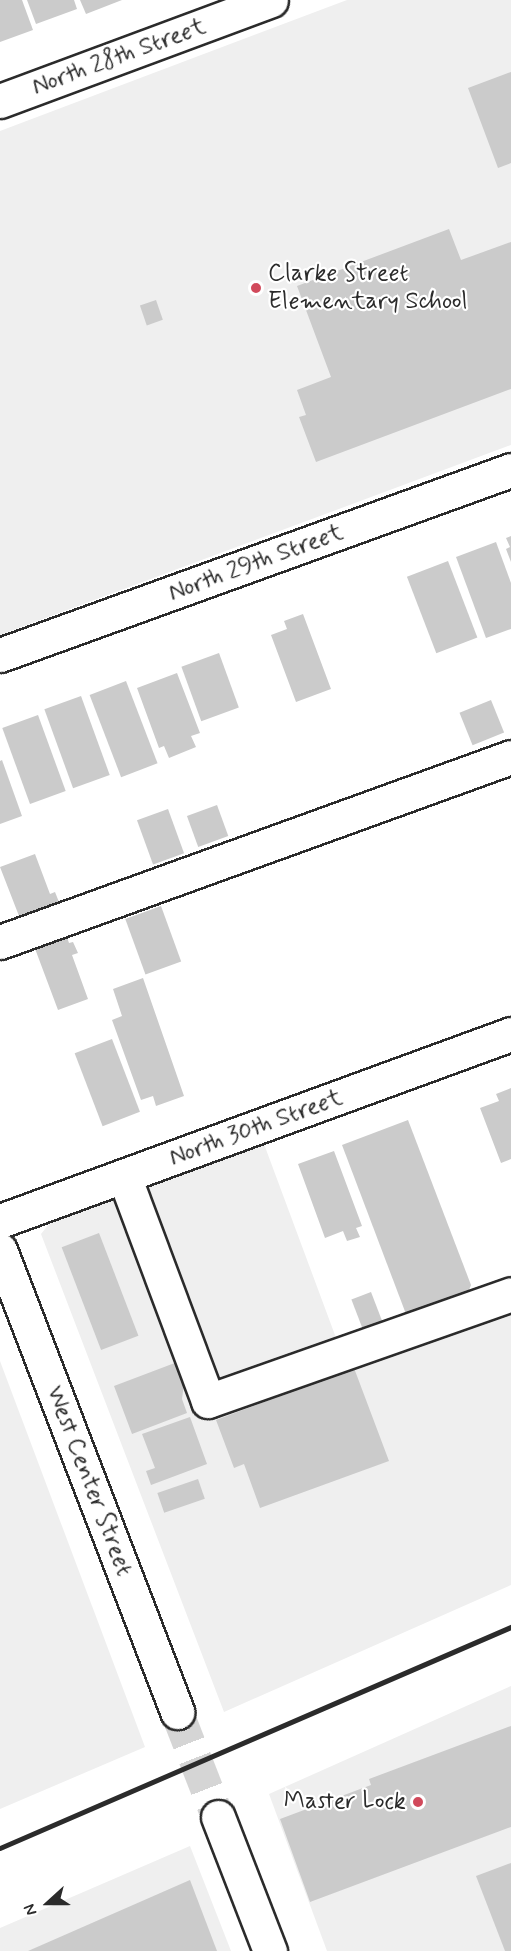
<!DOCTYPE html>
<html>
<head>
<meta charset="utf-8">
<style>
  body { margin:0 }
  #map { position:relative; width:511px; height:1951px; overflow:hidden; background:#fff; font-family:Mynerve,sans-serif }
  div>[style] { position:absolute }
  .built>* { inset:0; background:#efefef }
  .building>* { inset:0; background:#cbcbcb; transform-origin:0 0 }
  .minor-tunnel>* { height:33px; margin-top:-16.5px; transform-origin:0; background:repeating-linear-gradient(90deg,#d5d5d5 0 33px,transparent 0 49px) }
  .roads { filter:drop-shadow(2px 0 #2b2b2b) drop-shadow(-2px 0 #2b2b2b) drop-shadow(0 2px #2b2b2b) drop-shadow(0 -2px #2b2b2b) }
  .minor>* { height:33px; margin:-16.5px; padding:0 16.5px; transform-origin:16.5px; border-radius:16.5px; background:#fff }
  .rail>* { height:4.5px; margin:-2.25px; padding:0 2.25px; transform-origin:2.25px; border-radius:2.25px; background:#2b2b2b }
  .dots>* { width:16px; height:16px; translate:-50% -50%; box-sizing:border-box; border:3px solid #fff; border-radius:50% }
  span { translate:-50% -50%; white-space:nowrap; text-align:center; line-height:1.15; -webkit-text-stroke:4.5px #fff; paint-order:stroke }
  .street-label { font-size:24px; color:#2b2b2b }
  .poi-label { font-size:24px; color:#2b2b2b }
  .left { translate:0 -50%; text-align:left }
  .right { translate:-100% -50%; text-align:right }
  .north { position:absolute; left:18px; top:1873px; width:60px; height:60px; -webkit-text-stroke:4px #fff; paint-order:stroke; rotate:249deg; font-size:16px; font-weight:700; line-height:24px; text-align:center; color:#2b2b2b }
  .north::after { content:''; display:block; margin:auto; width:21px; height:27px; background:#2b2b2b; clip-path:polygon(50% 0,100% 100%,50% 72%,0 100%) }
</style>
</head>
<body>
<div id="map">
  <div class="built">
    <i style="clip-path:polygon(347px 0,511px 0,511px 445px,0 635px,0 131px)"></i>
    <i style="clip-path:polygon(264px 1144px,345px 1362px,511px 1302px,511px 1585px,224px 1712px,41px 1234px,49px 1224px)"></i>
    <i style="clip-path:polygon(0 1361px,145px 1747px,0 1809px)"></i>
    <i style="clip-path:polygon(511px 1686px,511px 1951px,327px 1951px,269px 1794px)"></i>
    <i style="clip-path:polygon(190px 1846px,231px 1951px,0 1951px,0 1928px)"></i>
  </div>
  <div class="building">
    <i style="clip-path:polygon(0 0,22px 0,33px 30px,0 42px)"></i>
    <i style="clip-path:polygon(27px 0,74px 0,77px 9px,36px 24px)"></i>
    <i style="clip-path:polygon(80px 0,122px 0,86px 14px)"></i>
    <i style="clip-path:polygon(511px 72px,511px 163px,498px 168px,468px 88px)"></i>
    <i style="clip-path:polygon(449px 229px,461px 260px,511px 242px,511px 389px,316px 462px,299px 417px,306px 415px,297px 390px,331px 377px,297px 286px)"></i>
    <i style="left:156px;top:300px;width:21px;height:17px;rotate:71deg"></i>
    <i style="clip-path:polygon(511px 536px,511px 562px,506px 549px,510px 547px,506px 538px)"></i>
    <i style="clip-path:polygon(496px 542px,511px 583px,511px 629px,486px 638px,456px 557px)"></i>
    <i style="left:448px;top:561px;width:82px;height:44px;rotate:69deg"></i>
    <i style="clip-path:polygon(303px 614px,331px 689px,296px 702px,271px 635px,287px 629px,284px 621px)"></i>
    <i style="left:219px;top:653px;width:58px;height:40px;rotate:70deg"></i>
    <i style="clip-path:polygon(177px 673px,200px 733px,191px 736px,196px 747px,169px 758px,164px 746px,159px 748px,137px 688px)"></i>
    <i style="left:126px;top:681px;width:88px;height:39px;rotate:69deg"></i>
    <i style="left:81px;top:696px;width:84px;height:39px;rotate:70deg"></i>
    <i style="left:491px;top:700px;width:35px;height:34px;rotate:68deg"></i>
    <i style="left:38px;top:715px;width:81px;height:38px;rotate:70deg"></i>
    <i style="clip-path:polygon(2px 760px,22px 816px,0 824px,0 761px)"></i>
    <i style="left:217px;top:805px;width:33px;height:32px;rotate:70deg"></i>
    <i style="left:168px;top:809px;width:47px;height:33px;rotate:70deg"></i>
    <i style="clip-path:polygon(35px 854px,50px 894px,55px 892px,59px 902px,19px 916px,0 867px)"></i>
    <i style="left:161px;top:906px;width:59px;height:38px;rotate:70deg"></i>
    <i style="clip-path:polygon(66px 934px,69px 943px,73px 942px,78px 953px,72px 955px,88px 999px,58px 1010px,34px 946px)"></i>
    <i style="clip-path:polygon(143px 978px,184px 1096px,156px 1106px,153px 1096px,141px 1100px,112px 1020px,122px 1016px,113px 989px)"></i>
    <i style="left:112px;top:1039px;width:78px;height:40px;rotate:69deg"></i>
    <i style="clip-path:polygon(511px 1088px,511px 1159px,501px 1163px,480px 1108px,499px 1101px,496px 1094px)"></i>
    <i style="clip-path:polygon(408px 1120px,471px 1285px,465px 1300px,409px 1322px,342px 1145px)"></i>
    <i style="clip-path:polygon(334px 1151px,362px 1226px,356px 1228px,360px 1237px,347px 1241px,343px 1231px,325px 1238px,298px 1164px)"></i>
    <i style="left:99px;top:1233px;width:110px;height:40px;rotate:69deg"></i>
    <i style="left:371px;top:1292px;width:34px;height:21px;rotate:69deg"></i>
    <i style="clip-path:polygon(180px 1361px,185px 1376px,182px 1399px,187px 1413px,132px 1434px,114px 1386px)"></i>
    <i style="clip-path:polygon(354px 1368px,389px 1461px,260px 1508px,244px 1464px,234px 1468px,216px 1420px)"></i>
    <i style="clip-path:polygon(190px 1417px,207px 1464px,151px 1485px,146px 1471px,155px 1468px,142px 1434px)"></i>
    <i style="left:198px;top:1479px;width:21px;height:43px;rotate:71deg"></i>
    <i style="clip-path:polygon(511px 1726px,511px 1827px,310px 1902px,280px 1819px,371px 1785px,369px 1779px)"></i>
    <i style="clip-path:polygon(511px 1863px,511px 1951px,505px 1951px,476px 1876px)"></i>
    <i style="clip-path:polygon(190px 1880px,217px 1951px,28px 1951px)"></i>
  </div>
  <div class="minor-tunnel">
    <i style="left:177px;top:1712px;width:113px;rotate:68.7deg"></i>
  </div>
  <div class="roads">
    <div class="minor">
      <i style="left:0;top:101px;width:289px;rotate:-20.4deg"></i>
      <i style="left:0;top:655px;width:543px;rotate:-19.9deg"></i>
      <i style="left:0;top:942px;width:543px;rotate:-19.9deg"></i>
      <i style="left:124px;top:1176px;width:240px;rotate:69.5deg"></i>
      <i style="left:208px;top:1401px;width:321px;rotate:-19.4deg"></i>
      <i style="left:0;top:1221px;width:544px;rotate:-20.1deg"></i>
      <i style="left:0;top:1250px;width:495px;rotate:69deg"></i>
      <i style="left:218px;top:1817px;width:144px;rotate:68.8deg"></i>
    </div>
  </div>
  <div class="rail">
    <i style="left:0;top:1848px;width:557px;rotate:-23.39deg"></i>
  </div>
  <div class="dots">
    <i style="left:256px;top:288px;background:#d1495b"></i>
    <i style="left:418px;top:1802px;background:#d1495b"></i>
  </div>
  <div class="street-label">
    <span style="left:119px;top:57px;rotate:-20deg">North 28th Street</span>
    <span style="left:256px;top:563px;rotate:-20deg">North 29th Street</span>
    <span style="left:256px;top:1128px;rotate:-20deg">North 30th Street</span>
    <span style="left:89px;top:1481px;rotate:69deg">West Center Street</span>
  </div>
  <div class="poi-label">
    <span class="left" style="left:268px;top:288px">Clarke Street<br>Elementary School</span>
    <span class="right" style="left:406px;top:1802px">Master Lock</span>
  </div>
  <div class="north">N</div>
</div>
</body>
</html>
